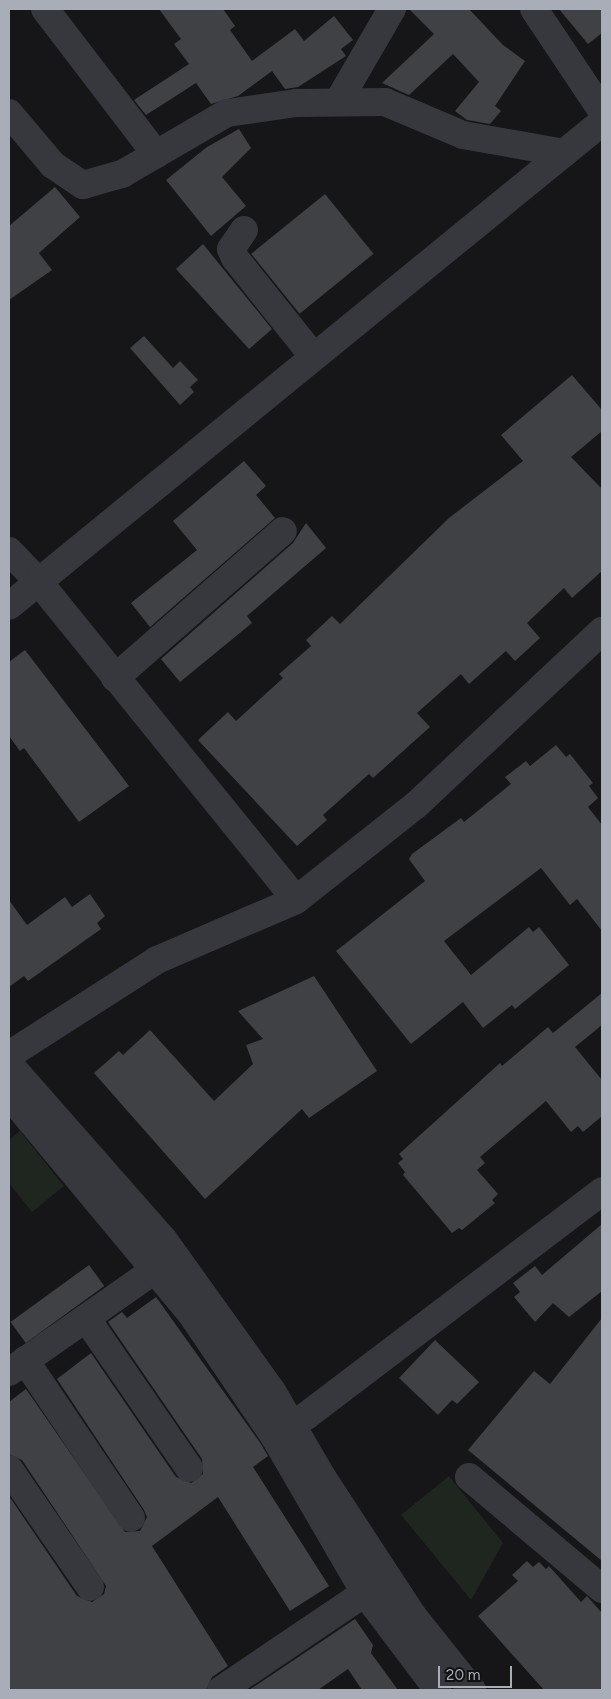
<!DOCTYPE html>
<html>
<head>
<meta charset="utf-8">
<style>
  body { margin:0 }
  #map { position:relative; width:611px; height:1699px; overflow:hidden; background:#161618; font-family:Figtree,sans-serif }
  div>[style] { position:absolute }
  .green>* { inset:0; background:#1e261f }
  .building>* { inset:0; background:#404145; transform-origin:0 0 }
  .minor>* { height:28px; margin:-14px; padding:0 14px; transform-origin:14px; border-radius:14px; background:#37383d }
  .tertiary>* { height:28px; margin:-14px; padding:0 14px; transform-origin:14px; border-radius:14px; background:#37383d }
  span { translate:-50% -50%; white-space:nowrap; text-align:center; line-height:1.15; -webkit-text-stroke:4px #111113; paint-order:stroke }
  .frame { position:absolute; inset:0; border:10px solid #a8adb8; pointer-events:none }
  .scale { position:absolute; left:438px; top:1666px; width:74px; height:22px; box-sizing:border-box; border:2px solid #a8adb8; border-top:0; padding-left:6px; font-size:15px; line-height:18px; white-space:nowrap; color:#a8adb8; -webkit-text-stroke:4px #111113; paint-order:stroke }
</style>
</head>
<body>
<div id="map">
  <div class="green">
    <i style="clip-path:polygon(20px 1131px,64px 1186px,32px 1212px,9px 1183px,9px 1140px)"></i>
    <i style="clip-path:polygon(449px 1476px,503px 1543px,471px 1600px,401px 1515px)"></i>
  </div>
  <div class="building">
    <i style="clip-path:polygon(159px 9px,223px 9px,235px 26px,230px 30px,252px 61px,295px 29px,304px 41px,334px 16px,353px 40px,341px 49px,346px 56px,298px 87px,285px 89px,272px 71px,238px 96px,211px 104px,196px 83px,146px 115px,134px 100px,189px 64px,174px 44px,181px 39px)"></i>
    <i style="clip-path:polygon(409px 9px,469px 9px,503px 45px,525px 61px,495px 106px,501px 111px,490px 124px,467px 120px,455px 111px,479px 82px,453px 54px,409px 95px,382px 83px,434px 34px)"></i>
    <i style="clip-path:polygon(559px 9px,602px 9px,602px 33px,588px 44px)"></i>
    <i style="clip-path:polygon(239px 129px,251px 148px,222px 177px,246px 206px,211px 236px,166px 180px,207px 147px)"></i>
    <i style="clip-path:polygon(55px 187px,80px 217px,39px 253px,52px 270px,9px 300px,9px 226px)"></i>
    <i style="left:325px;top:194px;width:77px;height:95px;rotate:51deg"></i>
    <i style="clip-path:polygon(203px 244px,272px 329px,249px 349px,176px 269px)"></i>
    <i style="clip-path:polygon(144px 336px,173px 368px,180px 361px,198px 380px,190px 387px,194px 392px,180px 405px,130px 348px)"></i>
    <i style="clip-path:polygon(572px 375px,602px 410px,602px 431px,571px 457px,602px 489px,602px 571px,572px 598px,564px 588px,527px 623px,540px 638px,515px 661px,506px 651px,469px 684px,461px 674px,417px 713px,430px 727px,373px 778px,369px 774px,323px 815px,327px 820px,297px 846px,198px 740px,228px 712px,236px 721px,283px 678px,279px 674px,311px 646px,306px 640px,332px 616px,340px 624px,449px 518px,523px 461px,501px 435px)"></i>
    <i style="clip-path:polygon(244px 461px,266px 486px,256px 495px,275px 518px,150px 627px,131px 603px,197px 550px,173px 521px)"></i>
    <i style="clip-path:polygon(306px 523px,326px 548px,247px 616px,252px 623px,180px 682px,161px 659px,293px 543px)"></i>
    <i style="clip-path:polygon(25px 650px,129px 786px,79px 822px,24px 748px,20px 751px,9px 736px,9px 662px)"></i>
    <i style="clip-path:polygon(556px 745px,566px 757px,570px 754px,593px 783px,589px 786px,598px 798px,588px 807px,602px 825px,602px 931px,577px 899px,570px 905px,541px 868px,444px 941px,471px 975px,529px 927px,533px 932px,539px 927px,569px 965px,515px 1009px,512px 1005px,483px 1028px,463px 1002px,411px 1044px,336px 951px,425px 881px,409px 859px,412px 854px,461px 818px,464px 822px,511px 784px,505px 777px,526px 761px,530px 766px)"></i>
    <i style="clip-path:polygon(90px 894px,105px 916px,97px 923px,101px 929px,28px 981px,24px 976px,9px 987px,9px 900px,27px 925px,65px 897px,72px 907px)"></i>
    <i style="clip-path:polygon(314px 976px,377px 1071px,309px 1118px,302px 1109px,205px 1199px,94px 1073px,119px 1051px,123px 1055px,150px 1030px,214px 1101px,253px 1064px,246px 1045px,263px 1039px,238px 1011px)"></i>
    <i style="clip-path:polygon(602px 993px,602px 1025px,575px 1047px,602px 1080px,602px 1116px,583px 1132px,578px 1126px,571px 1132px,546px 1101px,480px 1157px,485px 1163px,477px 1170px,498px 1194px,492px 1200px,495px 1203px,462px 1230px,459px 1228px,452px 1233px,403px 1175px,405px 1172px,398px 1163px,403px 1159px,399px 1154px,500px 1063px,502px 1066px,548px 1027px,553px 1033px)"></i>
    <i style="clip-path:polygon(602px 1224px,602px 1291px,569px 1317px,553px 1303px,535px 1322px,514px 1297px,520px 1292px,513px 1283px,535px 1266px,542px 1275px)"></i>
    <i style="left:89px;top:1265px;width:26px;height:97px;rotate:54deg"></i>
    <i style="clip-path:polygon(156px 1297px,261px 1444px,268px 1456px,253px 1467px,329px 1586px,290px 1611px,218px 1497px,152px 1546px,228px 1666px,212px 1677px,206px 1690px,9px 1690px,9px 1496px,77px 1596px,92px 1602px,104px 1594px,106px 1586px,22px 1460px,9px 1454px,9px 1402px,26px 1389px,125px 1532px,140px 1531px,147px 1517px,144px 1510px,57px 1379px,91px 1353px,176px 1477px,191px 1483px,203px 1474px,202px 1459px,108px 1322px,122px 1312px,127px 1318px)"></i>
    <i style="clip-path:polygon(602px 1318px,602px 1561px,468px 1450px,534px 1371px,550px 1384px)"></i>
    <i style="clip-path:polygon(435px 1340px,479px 1382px,457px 1404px,452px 1400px,438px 1415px,399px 1378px)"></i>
    <i style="clip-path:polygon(527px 1561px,533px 1567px,539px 1562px,546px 1569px,549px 1566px,581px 1602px,587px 1596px,602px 1613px,602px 1690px,544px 1690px,478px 1616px,518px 1581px,512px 1575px)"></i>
    <i style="clip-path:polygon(355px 1619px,373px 1645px,371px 1653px,398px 1690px,362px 1690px,348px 1669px,318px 1690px,249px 1690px)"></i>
  </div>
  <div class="minor">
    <i style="left:45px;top:9px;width:183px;rotate:52.6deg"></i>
    <i style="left:534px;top:9px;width:123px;rotate:56.3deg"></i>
    <i style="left:338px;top:102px;width:108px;rotate:-59.9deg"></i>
    <i style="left:9px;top:113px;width:68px;rotate:49.8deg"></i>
    <i style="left:53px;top:165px;width:36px;rotate:34deg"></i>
    <i style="left:83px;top:185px;width:41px;rotate:-15.8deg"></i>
    <i style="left:122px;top:174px;width:121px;rotate:-30.2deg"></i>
    <i style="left:227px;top:113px;width:70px;rotate:-8.2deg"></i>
    <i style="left:296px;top:103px;width:89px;rotate:-0.6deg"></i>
    <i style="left:385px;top:102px;width:85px;rotate:22.9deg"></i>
    <i style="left:463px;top:135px;width:103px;rotate:10.1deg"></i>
    <i style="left:244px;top:230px;width:23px;rotate:124deg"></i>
    <i style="left:231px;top:249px;width:10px;rotate:66deg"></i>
    <i style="left:235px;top:258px;width:125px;rotate:51.5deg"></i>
    <i style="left:9px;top:551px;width:42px;rotate:46deg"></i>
    <i style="left:38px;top:581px;width:410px;rotate:51deg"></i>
    <i style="left:9px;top:606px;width:765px;rotate:-39.22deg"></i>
    <i style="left:115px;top:678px;width:223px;rotate:-41.2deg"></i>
    <i style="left:86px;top:1318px;width:182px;rotate:55.5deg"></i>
    <i style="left:25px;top:1360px;width:190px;rotate:56.1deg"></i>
    <i style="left:9px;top:1372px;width:179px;rotate:-35deg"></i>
    <i style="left:274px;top:1436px;width:38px;rotate:-32deg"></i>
    <i style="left:306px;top:1416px;width:372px;rotate:-37.2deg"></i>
    <i style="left:9px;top:1469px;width:143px;rotate:55.5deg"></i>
    <i style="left:469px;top:1477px;width:174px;rotate:40.1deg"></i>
    <i style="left:221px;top:1690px;width:174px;rotate:-34deg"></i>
  </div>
  <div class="tertiary">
    <i style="left:9px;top:1055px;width:176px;rotate:-32.7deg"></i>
    <i style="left:157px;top:960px;width:151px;rotate:-23.3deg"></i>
    <i style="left:296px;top:900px;width:153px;rotate:-38.4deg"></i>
    <i style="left:416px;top:805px;width:255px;rotate:-43.1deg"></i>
    <i style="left:9px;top:1064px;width:233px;rotate:48.7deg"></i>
    <i style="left:163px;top:1239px;width:187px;rotate:54.4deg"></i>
    <i style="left:272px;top:1391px;width:99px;rotate:59.8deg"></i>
    <i style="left:322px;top:1477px;width:166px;rotate:56.8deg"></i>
    <i style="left:413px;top:1616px;width:95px;rotate:51.4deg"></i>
    <i style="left:9px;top:1095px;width:283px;rotate:50.2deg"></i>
    <i style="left:190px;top:1312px;width:150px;rotate:55.9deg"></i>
    <i style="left:274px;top:1436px;width:181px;rotate:59.9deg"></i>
    <i style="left:365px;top:1593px;width:121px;rotate:53deg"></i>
  </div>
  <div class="frame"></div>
  <div class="scale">20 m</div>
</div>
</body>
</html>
